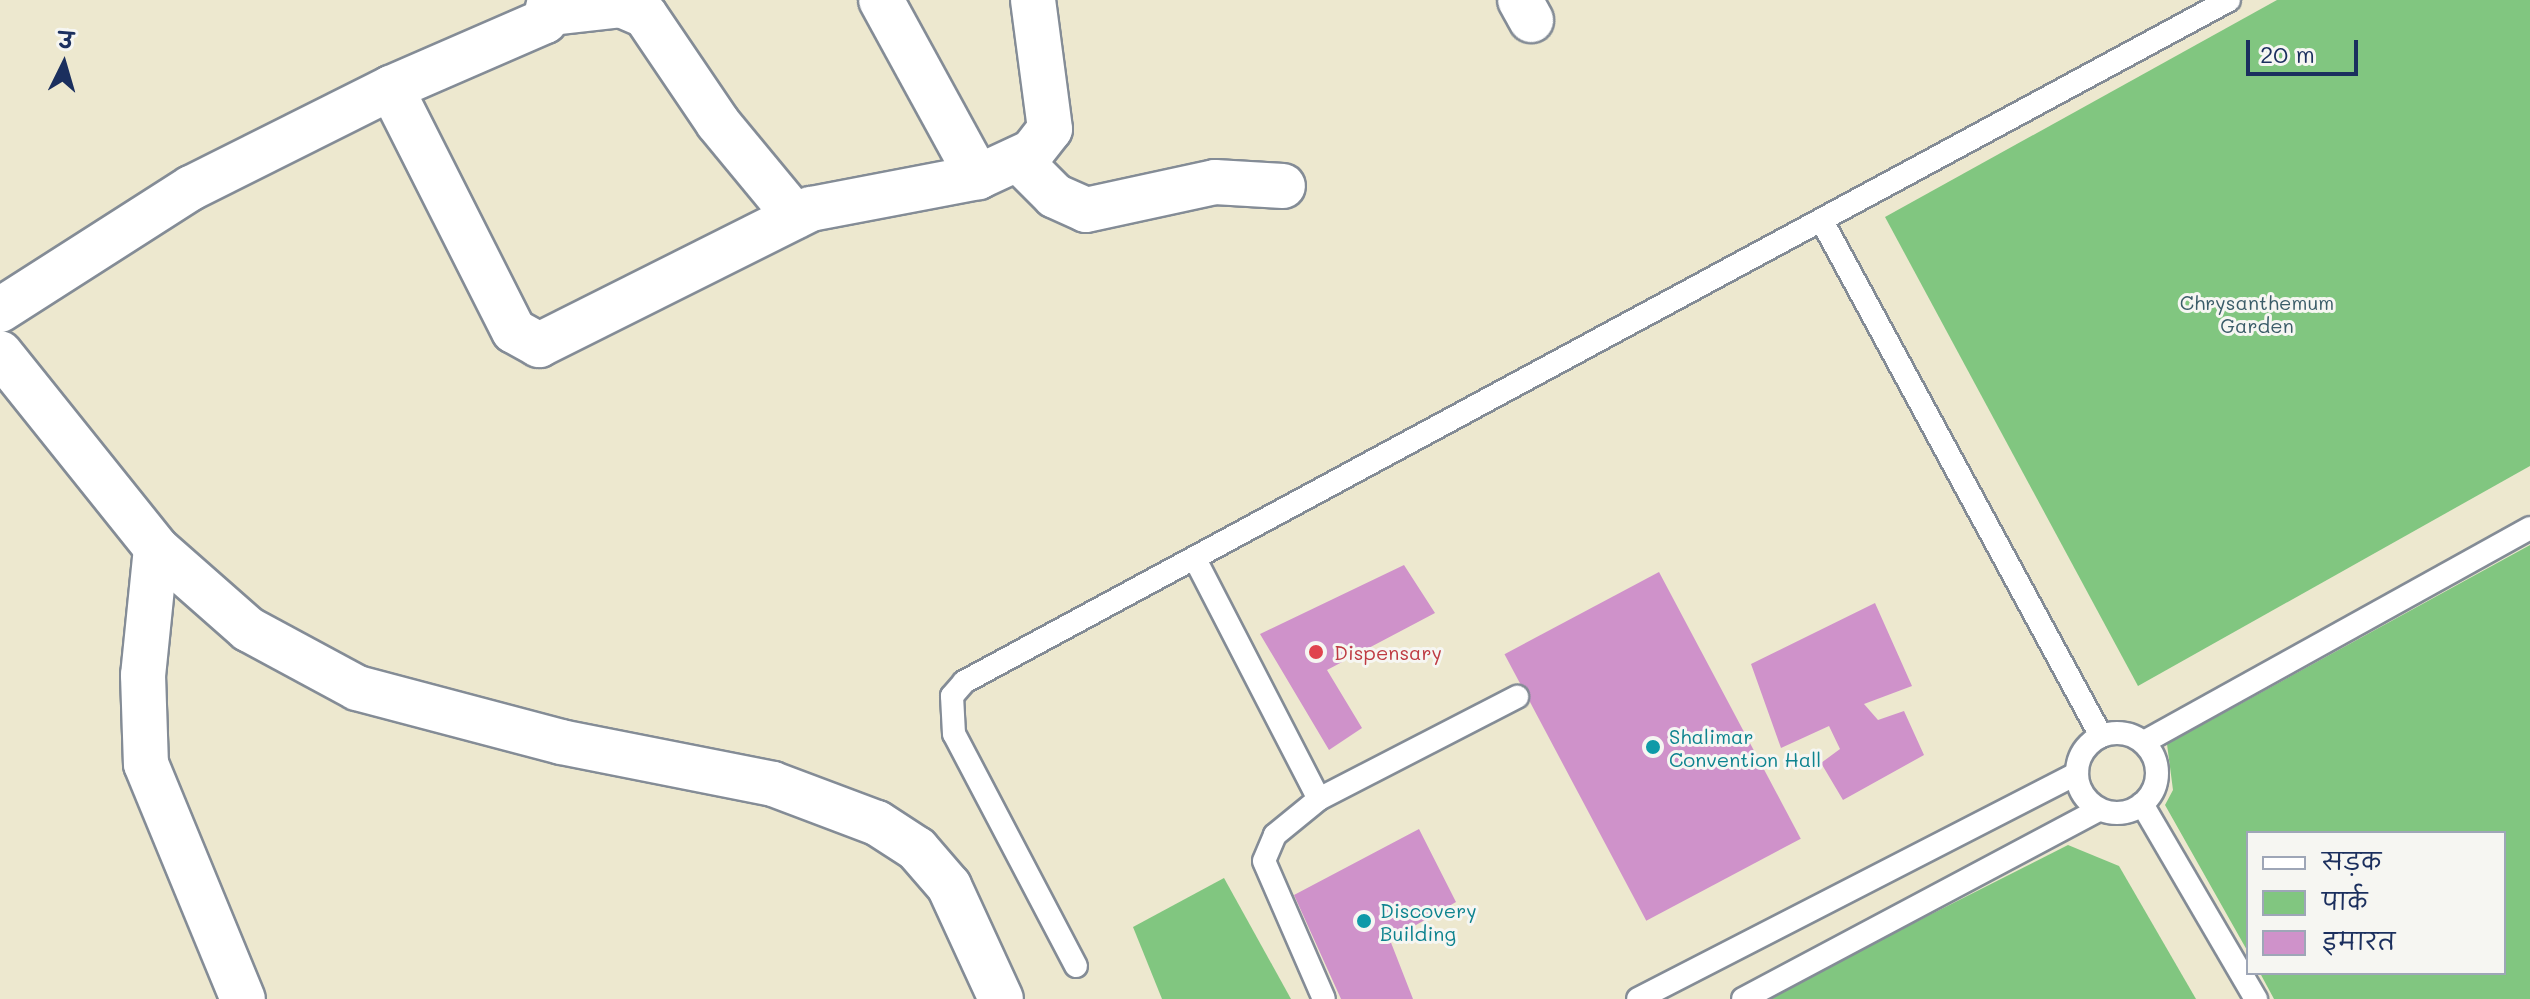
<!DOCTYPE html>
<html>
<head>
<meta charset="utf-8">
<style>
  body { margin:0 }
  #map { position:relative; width:2530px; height:999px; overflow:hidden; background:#ede8cf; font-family:Mali,"Playpen Sans Deva",sans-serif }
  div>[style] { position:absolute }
  .green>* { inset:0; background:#81c680 }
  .building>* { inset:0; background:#cf92ca; transform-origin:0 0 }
  .roads { filter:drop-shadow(2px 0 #848c96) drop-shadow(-2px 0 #848c96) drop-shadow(0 2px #848c96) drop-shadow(0 -2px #848c96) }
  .service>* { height:22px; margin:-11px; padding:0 11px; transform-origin:11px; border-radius:11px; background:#fff }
  .service>.ring { margin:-11px; padding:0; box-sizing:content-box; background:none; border:22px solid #fff; border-radius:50% }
  .minor>* { height:44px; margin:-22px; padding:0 22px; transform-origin:22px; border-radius:22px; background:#fff }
  .dots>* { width:22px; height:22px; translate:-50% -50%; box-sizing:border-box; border:4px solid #f6f6f2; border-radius:50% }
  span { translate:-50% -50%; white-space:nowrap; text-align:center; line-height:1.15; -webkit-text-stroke:6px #f6f6f2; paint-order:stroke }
  .park-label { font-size:20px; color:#3a5c68 }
  .health-label { font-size:20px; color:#be3a42 }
  .left { translate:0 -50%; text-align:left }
  .culture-label { font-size:20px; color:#0d838f }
  .legend { position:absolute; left:2246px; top:831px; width:260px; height:144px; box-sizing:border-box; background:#f6f6f2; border:2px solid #9ea6b7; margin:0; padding:10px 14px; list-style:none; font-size:24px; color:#1b2f5e }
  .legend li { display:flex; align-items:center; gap:16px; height:40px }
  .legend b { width:40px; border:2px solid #9ea6b7 }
  .north { position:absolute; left:24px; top:24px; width:80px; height:80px; -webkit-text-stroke:6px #f6f6f2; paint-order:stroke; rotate:5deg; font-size:22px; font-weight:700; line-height:32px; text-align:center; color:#1b2f5e }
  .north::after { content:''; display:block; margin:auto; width:28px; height:36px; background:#1b2f5e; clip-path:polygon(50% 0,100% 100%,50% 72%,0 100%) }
  .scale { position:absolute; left:2246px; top:40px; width:112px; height:36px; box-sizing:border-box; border:4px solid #1b2f5e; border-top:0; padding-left:10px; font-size:24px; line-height:28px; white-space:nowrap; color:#1b2f5e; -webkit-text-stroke:6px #f6f6f2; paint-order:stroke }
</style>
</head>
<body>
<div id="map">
  <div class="green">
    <i style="clip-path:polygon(2277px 0,2530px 0,2530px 466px,2138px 686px,1885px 217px)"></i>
    <i style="clip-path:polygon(2530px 545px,2530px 999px,2274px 999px,2260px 973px,2504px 973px,2504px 833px,2248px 833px,2248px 952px,2165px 805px,2173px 790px,2167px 744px)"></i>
    <i style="clip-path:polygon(2068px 845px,2119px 866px,2196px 999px,1763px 999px)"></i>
    <i style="clip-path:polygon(1224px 878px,1291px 999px,1162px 999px,1133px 927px)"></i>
  </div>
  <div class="building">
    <i style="clip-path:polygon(1404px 565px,1435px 613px,1327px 670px,1362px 728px,1329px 750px,1260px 634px)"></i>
    <i style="left:1659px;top:572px;width:302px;height:175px;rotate:62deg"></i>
    <i style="clip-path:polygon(1875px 603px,1912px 686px,1864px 704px,1878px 720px,1904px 711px,1924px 755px,1843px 800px,1821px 763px,1840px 749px,1829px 726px,1781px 748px,1751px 664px)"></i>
    <i style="clip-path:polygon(1419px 829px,1456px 902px,1390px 940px,1413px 999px,1341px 999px,1294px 895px)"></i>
  </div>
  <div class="roads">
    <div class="service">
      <i style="left:1822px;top:221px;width:586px;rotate:61.55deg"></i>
      <i style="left:1195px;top:559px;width:270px;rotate:62.7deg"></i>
      <i style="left:1319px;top:799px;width:57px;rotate:140.7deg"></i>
      <i style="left:1275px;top:835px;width:28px;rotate:113deg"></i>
      <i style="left:1264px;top:861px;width:150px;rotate:66.5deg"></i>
      <i class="ring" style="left:2077px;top:733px;width:58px;height:58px"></i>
      <i style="left:2144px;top:742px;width:441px;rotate:-29deg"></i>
      <i style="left:1319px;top:799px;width:223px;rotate:-27.3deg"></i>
      <i style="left:2142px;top:804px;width:226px;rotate:59.7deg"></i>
      <i style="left:1076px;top:966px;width:262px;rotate:-117.7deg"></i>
      <i style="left:954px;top:734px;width:38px;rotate:-93deg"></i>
      <i style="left:952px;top:696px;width:18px;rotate:-49deg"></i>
      <i style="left:964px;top:682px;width:1437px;rotate:-28.33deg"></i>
      <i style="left:1638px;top:999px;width:494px;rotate:-27.2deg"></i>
      <i style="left:1743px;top:999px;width:403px;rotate:-28deg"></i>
    </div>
    <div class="minor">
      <i style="left:881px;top:0;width:202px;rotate:61.3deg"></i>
      <i style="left:1520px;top:0;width:23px;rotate:61deg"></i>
      <i style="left:552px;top:13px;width:69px;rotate:-6.6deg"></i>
      <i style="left:621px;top:5px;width:26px;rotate:23deg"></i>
      <i style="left:645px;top:15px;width:130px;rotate:55.9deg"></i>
      <i style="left:718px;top:123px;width:121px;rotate:50.4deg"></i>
      <i style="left:391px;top:88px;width:272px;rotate:63.2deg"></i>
      <i style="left:514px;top:331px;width:29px;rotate:29deg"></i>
      <i style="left:539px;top:345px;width:304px;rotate:-26.6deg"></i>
      <i style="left:811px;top:209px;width:170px;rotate:-10.8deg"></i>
      <i style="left:978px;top:177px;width:60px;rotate:-24.8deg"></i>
      <i style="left:1032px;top:152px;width:29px;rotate:-52deg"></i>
      <i style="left:1050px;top:129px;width:130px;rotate:-97.5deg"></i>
      <i style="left:1018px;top:159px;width:52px;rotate:45deg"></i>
      <i style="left:1055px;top:196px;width:34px;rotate:24deg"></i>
      <i style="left:1086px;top:210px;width:132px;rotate:-12.2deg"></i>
      <i style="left:1215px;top:182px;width:68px;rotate:3.4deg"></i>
      <i style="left:0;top:310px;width:227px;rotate:-32.6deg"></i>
      <i style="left:191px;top:188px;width:224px;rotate:-26.6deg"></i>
      <i style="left:391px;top:88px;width:168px;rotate:-23.5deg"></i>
      <i style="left:545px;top:21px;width:22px;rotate:-77deg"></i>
      <i style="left:0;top:353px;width:250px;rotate:51.3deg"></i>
      <i style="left:156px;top:548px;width:123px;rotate:41.4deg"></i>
      <i style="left:248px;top:629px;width:124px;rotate:28.4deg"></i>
      <i style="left:357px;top:688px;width:211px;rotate:14.8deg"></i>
      <i style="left:561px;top:742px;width:216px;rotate:11.2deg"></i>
      <i style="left:773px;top:784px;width:111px;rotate:20.6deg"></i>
      <i style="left:877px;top:823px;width:48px;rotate:33deg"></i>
      <i style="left:917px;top:849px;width:49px;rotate:49.1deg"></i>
      <i style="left:949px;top:886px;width:124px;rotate:65.3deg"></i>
      <i style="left:156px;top:548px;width:128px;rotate:95.8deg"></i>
      <i style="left:143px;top:675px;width:89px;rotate:88.1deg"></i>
      <i style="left:146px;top:764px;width:254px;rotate:67.6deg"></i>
    </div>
  </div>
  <div class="dots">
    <i style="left:1316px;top:652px;background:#e0444e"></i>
    <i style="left:1653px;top:747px;background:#0f9aa8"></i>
    <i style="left:1364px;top:921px;background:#0f9aa8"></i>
  </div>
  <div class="park-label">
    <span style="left:2257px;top:314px">Chrysanthemum<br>Garden</span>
  </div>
  <div class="health-label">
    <span class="left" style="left:1334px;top:652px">Dispensary</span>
  </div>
  <div class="culture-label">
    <span class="left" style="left:1669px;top:748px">Shalimar<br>Convention Hall</span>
    <span class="left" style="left:1380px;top:922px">Discovery<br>Building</span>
  </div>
  <ul class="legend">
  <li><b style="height:10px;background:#fff"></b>सड़क</li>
  <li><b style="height:22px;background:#81c680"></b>पार्क</li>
  <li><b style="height:22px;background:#cf92ca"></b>इमारत</li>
  </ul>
  <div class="north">उ</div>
  <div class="scale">20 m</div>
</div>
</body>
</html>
